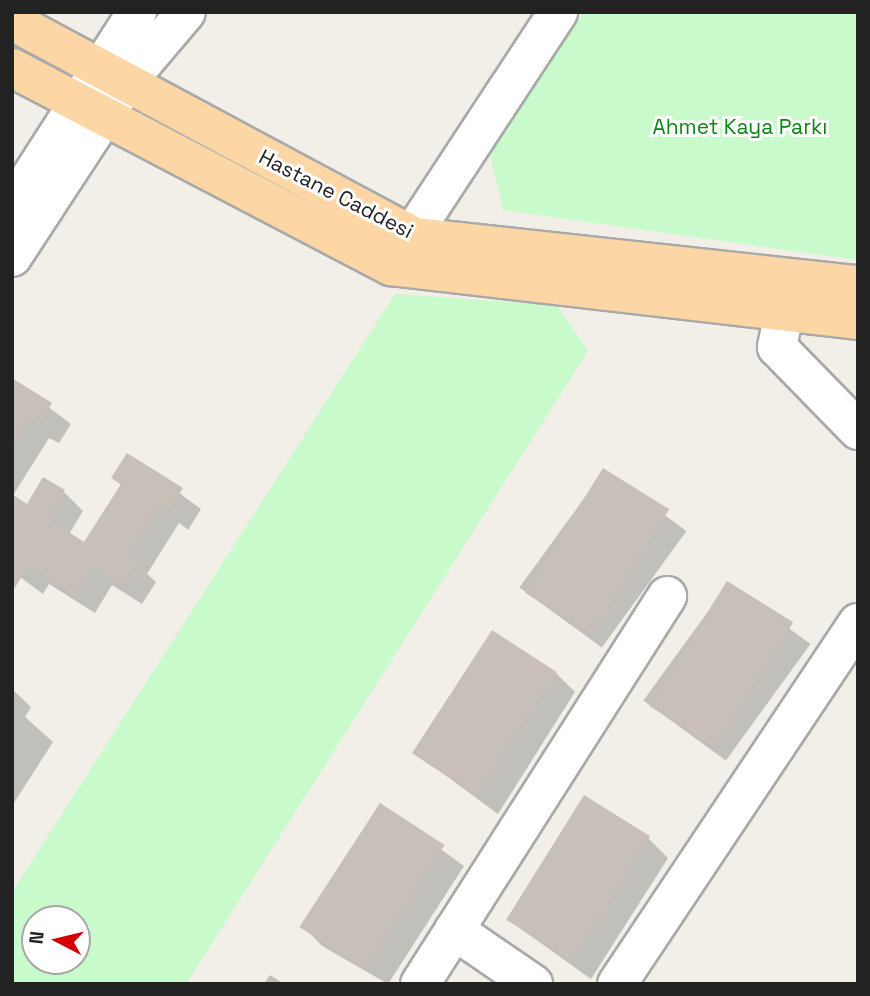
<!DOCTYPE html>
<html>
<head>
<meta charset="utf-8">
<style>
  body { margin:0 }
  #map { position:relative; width:870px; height:996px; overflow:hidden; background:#f2efe9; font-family:"Space Grotesk",sans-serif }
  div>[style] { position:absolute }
  .park>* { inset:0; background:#c8facc }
  .shadow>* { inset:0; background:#0003; transform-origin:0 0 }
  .building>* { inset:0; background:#c7bfb8; transform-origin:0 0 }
  .roads { filter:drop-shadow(2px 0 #a9a9a9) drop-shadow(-2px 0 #a9a9a9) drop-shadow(0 2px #a9a9a9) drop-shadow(0 -2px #a9a9a9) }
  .minor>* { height:38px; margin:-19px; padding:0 19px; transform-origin:19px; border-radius:19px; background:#fff }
  .major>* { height:38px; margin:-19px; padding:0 19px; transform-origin:19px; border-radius:19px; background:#fcd6a4 }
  span { translate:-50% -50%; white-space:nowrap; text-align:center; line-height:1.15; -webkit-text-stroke:6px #fff; paint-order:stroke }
  .park-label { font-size:21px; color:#0c8416 }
  .street-label { font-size:21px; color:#222 }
  .frame { position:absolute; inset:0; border:14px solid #222; pointer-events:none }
  .north { position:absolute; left:21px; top:905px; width:70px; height:70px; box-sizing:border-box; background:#fff; border:2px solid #a7a7a7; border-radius:50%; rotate:277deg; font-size:19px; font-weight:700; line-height:28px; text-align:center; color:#222 }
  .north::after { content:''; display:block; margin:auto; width:24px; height:32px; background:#d40000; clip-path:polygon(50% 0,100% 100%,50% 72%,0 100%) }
</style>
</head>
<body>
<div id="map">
  <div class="park">
    <i style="clip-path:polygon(584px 12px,858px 12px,858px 260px,503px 210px,490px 154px)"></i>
    <i style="clip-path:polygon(evenodd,395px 294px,557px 305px,588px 351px,186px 984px,12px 984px,12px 892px,395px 294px,35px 919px,77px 919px,77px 961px,35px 961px,35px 919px)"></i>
  </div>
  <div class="shadow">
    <i style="clip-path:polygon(12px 380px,71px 424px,59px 443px,49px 438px,12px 497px,27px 506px,64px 492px,83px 511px,69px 534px,85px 544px,122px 486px,113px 478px,127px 455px,201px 509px,188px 530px,179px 523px,147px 574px,156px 582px,142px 604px,112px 585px,95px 613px,49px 584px,43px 594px,12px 571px)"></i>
    <i style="left:604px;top:471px;width:102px;height:144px;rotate:36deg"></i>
    <i style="left:728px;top:584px;width:102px;height:144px;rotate:36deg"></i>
    <i style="clip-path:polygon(556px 673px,575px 692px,498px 814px,415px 753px)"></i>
    <i style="clip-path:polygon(12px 689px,31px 707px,25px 717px,53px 742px,12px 806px)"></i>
    <i style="clip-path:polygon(380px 805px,464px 866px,388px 984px,322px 946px,303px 926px)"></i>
    <i style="clip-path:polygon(649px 839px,668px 858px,591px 979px,507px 919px)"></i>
    <i style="clip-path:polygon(270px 975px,284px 984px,264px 984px)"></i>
  </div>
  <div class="building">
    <i style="clip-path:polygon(12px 378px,52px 403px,39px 425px,29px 419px,12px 447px)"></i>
    <i style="clip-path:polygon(127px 453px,183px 488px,168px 512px,159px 505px,127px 555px,137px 562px,122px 585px,93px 567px,75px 595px,29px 566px,12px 592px,12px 494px,27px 504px,43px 477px,65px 490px,47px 518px,84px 542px,121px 484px,111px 478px)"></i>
    <i style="left:603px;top:468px;width:78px;height:147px;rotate:32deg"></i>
    <i style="left:727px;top:581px;width:78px;height:147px;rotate:32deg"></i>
    <i style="left:492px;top:630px;width:77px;height:147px;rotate:33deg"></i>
    <i style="left:584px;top:795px;width:78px;height:147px;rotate:32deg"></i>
    <i style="left:380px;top:803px;width:77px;height:148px;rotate:33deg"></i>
  </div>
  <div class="roads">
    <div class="minor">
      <i style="left:12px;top:206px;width:231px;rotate:-57.2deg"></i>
      <i style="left:12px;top:257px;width:207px;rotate:-56.8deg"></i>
      <i style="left:125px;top:84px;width:94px;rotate:-49.7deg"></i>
      <i style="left:394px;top:262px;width:299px;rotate:-56.7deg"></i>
      <i style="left:802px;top:284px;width:30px;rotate:124deg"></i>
      <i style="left:785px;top:309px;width:39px;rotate:102deg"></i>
      <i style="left:777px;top:347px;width:116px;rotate:45.7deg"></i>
      <i style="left:454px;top:930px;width:96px;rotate:34.4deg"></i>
      <i style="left:420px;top:984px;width:460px;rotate:-57.5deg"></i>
      <i style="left:617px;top:984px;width:434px;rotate:-56.3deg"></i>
    </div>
    <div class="major">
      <i style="left:12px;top:21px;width:456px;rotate:28.2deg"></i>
      <i style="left:414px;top:237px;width:447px;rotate:6.2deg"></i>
      <i style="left:12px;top:68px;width:428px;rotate:27.6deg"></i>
      <i style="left:391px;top:266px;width:470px;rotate:6.6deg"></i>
    </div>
  </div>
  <div class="park-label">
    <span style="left:740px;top:127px">Ahmet Kaya Parkı</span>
  </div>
  <div class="street-label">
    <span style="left:336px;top:194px;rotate:27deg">Hastane Caddesi</span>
  </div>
  <div class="frame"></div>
  <div class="north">N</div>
</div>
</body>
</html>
